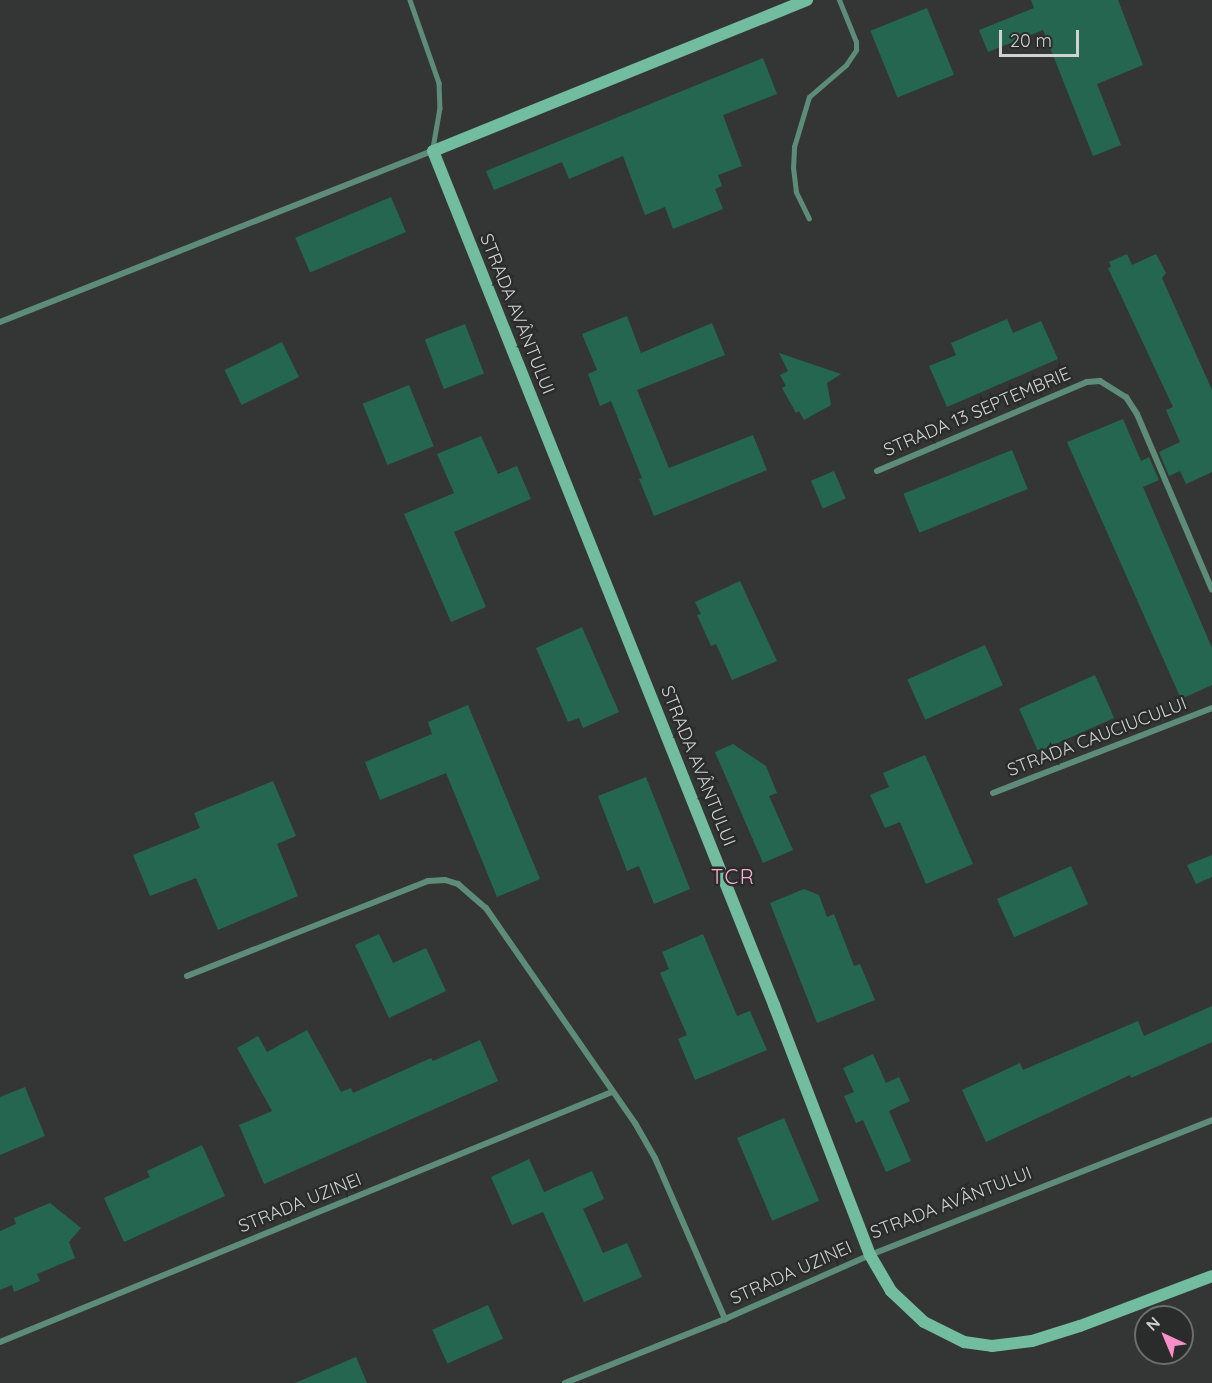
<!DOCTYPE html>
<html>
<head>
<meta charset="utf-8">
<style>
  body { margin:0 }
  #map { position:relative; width:1212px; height:1383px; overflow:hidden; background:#343635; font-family:Quicksand,sans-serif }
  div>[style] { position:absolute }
  .building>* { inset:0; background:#256651; transform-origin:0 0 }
  .lane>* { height:4.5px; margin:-2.25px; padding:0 2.25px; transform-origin:2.25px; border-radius:2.25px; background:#5e8c7a }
  .street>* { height:6px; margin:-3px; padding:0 3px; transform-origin:3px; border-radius:3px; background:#5e8c7a }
  .secondary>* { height:12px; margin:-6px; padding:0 6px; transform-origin:6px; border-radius:6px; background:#72bca0 }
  span { translate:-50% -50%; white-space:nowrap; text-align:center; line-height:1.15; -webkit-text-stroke:5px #2a2c2b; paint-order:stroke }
  .street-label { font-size:18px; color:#d0d1d1 }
  .quarter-label { font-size:21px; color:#f8acd2; letter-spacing:1.5px }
  .north { position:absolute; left:1134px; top:1305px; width:60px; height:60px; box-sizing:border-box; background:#2a2c2b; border:2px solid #6c6e6d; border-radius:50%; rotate:316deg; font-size:16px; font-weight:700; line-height:24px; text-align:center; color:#d0d1d1 }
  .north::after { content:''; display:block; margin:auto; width:21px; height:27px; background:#fa8fc7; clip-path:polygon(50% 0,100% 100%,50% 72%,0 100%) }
  .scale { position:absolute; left:999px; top:30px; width:80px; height:27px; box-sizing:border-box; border:3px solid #d0d1d1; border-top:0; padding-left:8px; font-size:18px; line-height:21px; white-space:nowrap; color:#d0d1d1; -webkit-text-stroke:4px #2a2c2b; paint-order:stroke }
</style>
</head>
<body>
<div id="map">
  <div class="building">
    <i style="clip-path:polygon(1031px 0,1118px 0,1143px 65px,1097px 84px,1121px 145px,1093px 156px,1043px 30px,988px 52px,979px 30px,1034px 8px)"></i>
    <i style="left:927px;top:8px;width:72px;height:61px;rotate:68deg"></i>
    <i style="clip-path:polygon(763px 58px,777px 94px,723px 115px,742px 166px,718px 175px,722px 186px,715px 189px,723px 209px,673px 229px,665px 207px,645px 215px,623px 156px,569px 179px,562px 162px,494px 190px,486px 171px)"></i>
    <i style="left:391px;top:197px;width:38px;height:104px;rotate:67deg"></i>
    <i style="clip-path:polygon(1127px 254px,1132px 265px,1156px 254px,1166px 273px,1162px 278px,1212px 390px,1212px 472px,1186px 484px,1180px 471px,1169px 476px,1159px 452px,1180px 442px,1166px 410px,1173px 407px,1108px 268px,1111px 267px,1109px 262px)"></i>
    <i style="clip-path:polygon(627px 316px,641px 353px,712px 323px,725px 355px,637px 390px,669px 468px,753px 435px,767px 470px,654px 516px,639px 479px,642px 478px,611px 401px,600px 406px,588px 374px,597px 370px,582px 334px)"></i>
    <i style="clip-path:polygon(1007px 319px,1013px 333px,1041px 321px,1058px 359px,947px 407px,929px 366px,956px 355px,951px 343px)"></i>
    <i style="left:465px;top:324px;width:53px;height:43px;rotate:69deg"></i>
    <i style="left:282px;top:342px;width:39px;height:64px;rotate:64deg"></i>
    <i style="clip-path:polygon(779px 353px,841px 374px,827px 383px,831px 405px,804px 420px,799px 411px,796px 413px,782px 388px,786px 386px,780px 375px,788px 371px)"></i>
    <i style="left:409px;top:385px;width:66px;height:50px;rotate:68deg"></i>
    <i style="clip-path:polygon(1123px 419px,1141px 461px,1149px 457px,1159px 480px,1143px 487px,1212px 648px,1212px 685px,1181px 699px,1067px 442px)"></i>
    <i style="clip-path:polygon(481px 436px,498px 474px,517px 466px,531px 499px,454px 532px,486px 607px,451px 622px,404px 514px,454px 493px,437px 454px)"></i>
    <i style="left:1012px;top:450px;width:42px;height:117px;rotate:68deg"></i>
    <i style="left:834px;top:471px;width:30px;height:25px;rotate:67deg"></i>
    <i style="clip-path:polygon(740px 581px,777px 661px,732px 680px,716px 644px,711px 646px,697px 615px,701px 614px,695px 602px)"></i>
    <i style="clip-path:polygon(582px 627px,619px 712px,583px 728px,579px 718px,568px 722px,536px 648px)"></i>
    <i style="left:985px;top:645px;width:44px;height:85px;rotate:66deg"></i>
    <i style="left:1095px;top:675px;width:47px;height:83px;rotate:66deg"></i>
    <i style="clip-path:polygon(468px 705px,540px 879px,497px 897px,446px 773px,380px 800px,365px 762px,432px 734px,428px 722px)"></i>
    <i style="clip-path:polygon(733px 744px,766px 766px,777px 793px,769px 796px,793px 850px,763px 863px,715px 752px)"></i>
    <i style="clip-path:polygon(925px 755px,973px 864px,926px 884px,900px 822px,885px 828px,870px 795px,889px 787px,883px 773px)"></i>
    <i style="clip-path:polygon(646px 777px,690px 889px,654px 904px,639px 866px,627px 871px,598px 796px)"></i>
    <i style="clip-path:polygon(273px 781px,296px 836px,277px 844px,298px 896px,218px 930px,196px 878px,150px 896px,133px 855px,200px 828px,194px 813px)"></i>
    <i style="clip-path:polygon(1212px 855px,1212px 877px,1196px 884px,1187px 865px)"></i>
    <i style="left:1071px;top:866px;width:42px;height:81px;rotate:66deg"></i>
    <i style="clip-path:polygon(804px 889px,819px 895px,827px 917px,834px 914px,854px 966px,860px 964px,875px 1000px,817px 1023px,770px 903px)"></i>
    <i style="clip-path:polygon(379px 934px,393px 963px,426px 948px,446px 991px,389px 1018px,355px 945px)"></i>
    <i style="clip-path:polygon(703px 934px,737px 1016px,750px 1011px,767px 1050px,695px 1080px,678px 1039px,687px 1035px,660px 973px,669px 969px,662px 952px)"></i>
    <i style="clip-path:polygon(1212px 1006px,1212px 1042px,1131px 1078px,1130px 1075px,986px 1142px,962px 1090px,1020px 1063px,1023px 1070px,1138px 1021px,1144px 1036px)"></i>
    <i style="clip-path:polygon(307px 1030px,341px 1092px,351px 1088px,353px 1093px,431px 1058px,433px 1061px,480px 1040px,498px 1081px,264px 1184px,239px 1125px,272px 1111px,237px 1048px,258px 1036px,267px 1052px)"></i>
    <i style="clip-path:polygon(873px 1054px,886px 1083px,899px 1077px,910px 1101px,889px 1111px,911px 1161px,886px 1172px,863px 1120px,856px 1123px,844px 1096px,854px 1092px,843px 1068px)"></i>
    <i style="clip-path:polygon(25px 1087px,45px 1136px,0 1155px,0 1097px)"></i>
    <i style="left:784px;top:1118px;width:90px;height:51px;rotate:67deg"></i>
    <i style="clip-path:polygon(202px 1145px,225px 1196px,124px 1242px,104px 1198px,150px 1177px,147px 1171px)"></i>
    <i style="clip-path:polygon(529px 1159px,544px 1192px,592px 1171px,604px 1199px,583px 1209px,603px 1253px,627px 1243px,642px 1277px,584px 1302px,543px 1212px,512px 1225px,491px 1177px)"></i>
    <i style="clip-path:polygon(50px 1203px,81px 1228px,69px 1242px,75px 1258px,37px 1274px,40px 1281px,14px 1292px,12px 1285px,0 1290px,0 1231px,16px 1224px,14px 1218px)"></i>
    <i style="left:488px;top:1305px;width:37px;height:61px;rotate:66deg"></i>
    <i style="clip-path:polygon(356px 1357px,367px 1383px,295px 1383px)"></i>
  </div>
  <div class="lane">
    <i style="left:410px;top:0;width:88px;rotate:70.7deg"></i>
    <i style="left:439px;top:83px;width:25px;rotate:88deg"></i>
    <i style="left:440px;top:108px;width:41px;rotate:99.9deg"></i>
    <i style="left:809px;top:219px;width:30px;rotate:-116deg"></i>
    <i style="left:796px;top:192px;width:24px;rotate:-97deg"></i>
    <i style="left:793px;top:168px;width:21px;rotate:-87deg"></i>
    <i style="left:794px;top:147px;width:52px;rotate:-73.3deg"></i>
    <i style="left:809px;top:97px;width:49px;rotate:-40.9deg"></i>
    <i style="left:846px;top:65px;width:18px;rotate:-56deg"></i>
    <i style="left:856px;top:50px;width:8px;rotate:-90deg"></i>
    <i style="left:856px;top:42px;width:45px;rotate:-112deg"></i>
  </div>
  <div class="street">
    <i style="left:0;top:322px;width:466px;rotate:-21.6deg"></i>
    <i style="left:877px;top:471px;width:228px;rotate:-23deg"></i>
    <i style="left:1087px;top:382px;width:13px;rotate:-4deg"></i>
    <i style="left:1100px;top:381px;width:31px;rotate:32deg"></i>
    <i style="left:1126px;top:397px;width:20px;rotate:57deg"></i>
    <i style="left:1137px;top:414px;width:191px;rotate:66.9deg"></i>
    <i style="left:993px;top:793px;width:235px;rotate:-21.2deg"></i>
    <i style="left:187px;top:976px;width:259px;rotate:-21.5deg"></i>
    <i style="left:428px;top:881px;width:17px;rotate:-3deg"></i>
    <i style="left:445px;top:880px;width:14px;rotate:17deg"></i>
    <i style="left:458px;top:884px;width:37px;rotate:41deg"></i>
    <i style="left:486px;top:908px;width:262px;rotate:55.3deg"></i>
    <i style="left:635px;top:1123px;width:40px;rotate:60.3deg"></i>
    <i style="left:655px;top:1158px;width:176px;rotate:66.5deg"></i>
    <i style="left:0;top:1342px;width:661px;rotate:-22.22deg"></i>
    <i style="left:565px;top:1383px;width:172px;rotate:-21.8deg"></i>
    <i style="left:725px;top:1319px;width:158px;rotate:-23.8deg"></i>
    <i style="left:870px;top:1255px;width:368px;rotate:-21.5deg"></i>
  </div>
  <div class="secondary">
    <i style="left:807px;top:0;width:403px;rotate:158deg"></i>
    <i style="left:433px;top:151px;width:920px;rotate:68.23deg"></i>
    <i style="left:774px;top:1005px;width:268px;rotate:69deg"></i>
    <i style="left:870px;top:1255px;width:42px;rotate:59.7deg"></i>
    <i style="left:891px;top:1291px;width:45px;rotate:43.2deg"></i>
    <i style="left:924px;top:1322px;width:45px;rotate:26.6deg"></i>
    <i style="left:964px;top:1342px;width:28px;rotate:8deg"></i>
    <i style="left:992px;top:1346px;width:40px;rotate:-7.1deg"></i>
    <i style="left:1032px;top:1341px;width:50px;rotate:-17.4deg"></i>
    <i style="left:1080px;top:1326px;width:141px;rotate:-20.7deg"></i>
  </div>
  <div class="street-label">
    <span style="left:517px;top:314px;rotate:68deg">STRADA AVÂNTULUI</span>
    <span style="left:977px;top:412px;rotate:-23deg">STRADA 13 SEPTEMBRIE</span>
    <span style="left:1097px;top:737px;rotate:-21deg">STRADA CAUCIUCULUI</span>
    <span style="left:698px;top:766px;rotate:68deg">STRADA AVÂNTULUI</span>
    <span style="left:300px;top:1203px;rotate:-22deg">STRADA UZINEI</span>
    <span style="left:951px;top:1203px;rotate:-21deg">STRADA AVÂNTULUI</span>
    <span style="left:791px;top:1273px;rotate:-24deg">STRADA UZINEI</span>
  </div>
  <div class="quarter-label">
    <span style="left:733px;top:876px">TCR</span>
  </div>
  <div class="north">N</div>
  <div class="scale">20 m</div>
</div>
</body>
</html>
